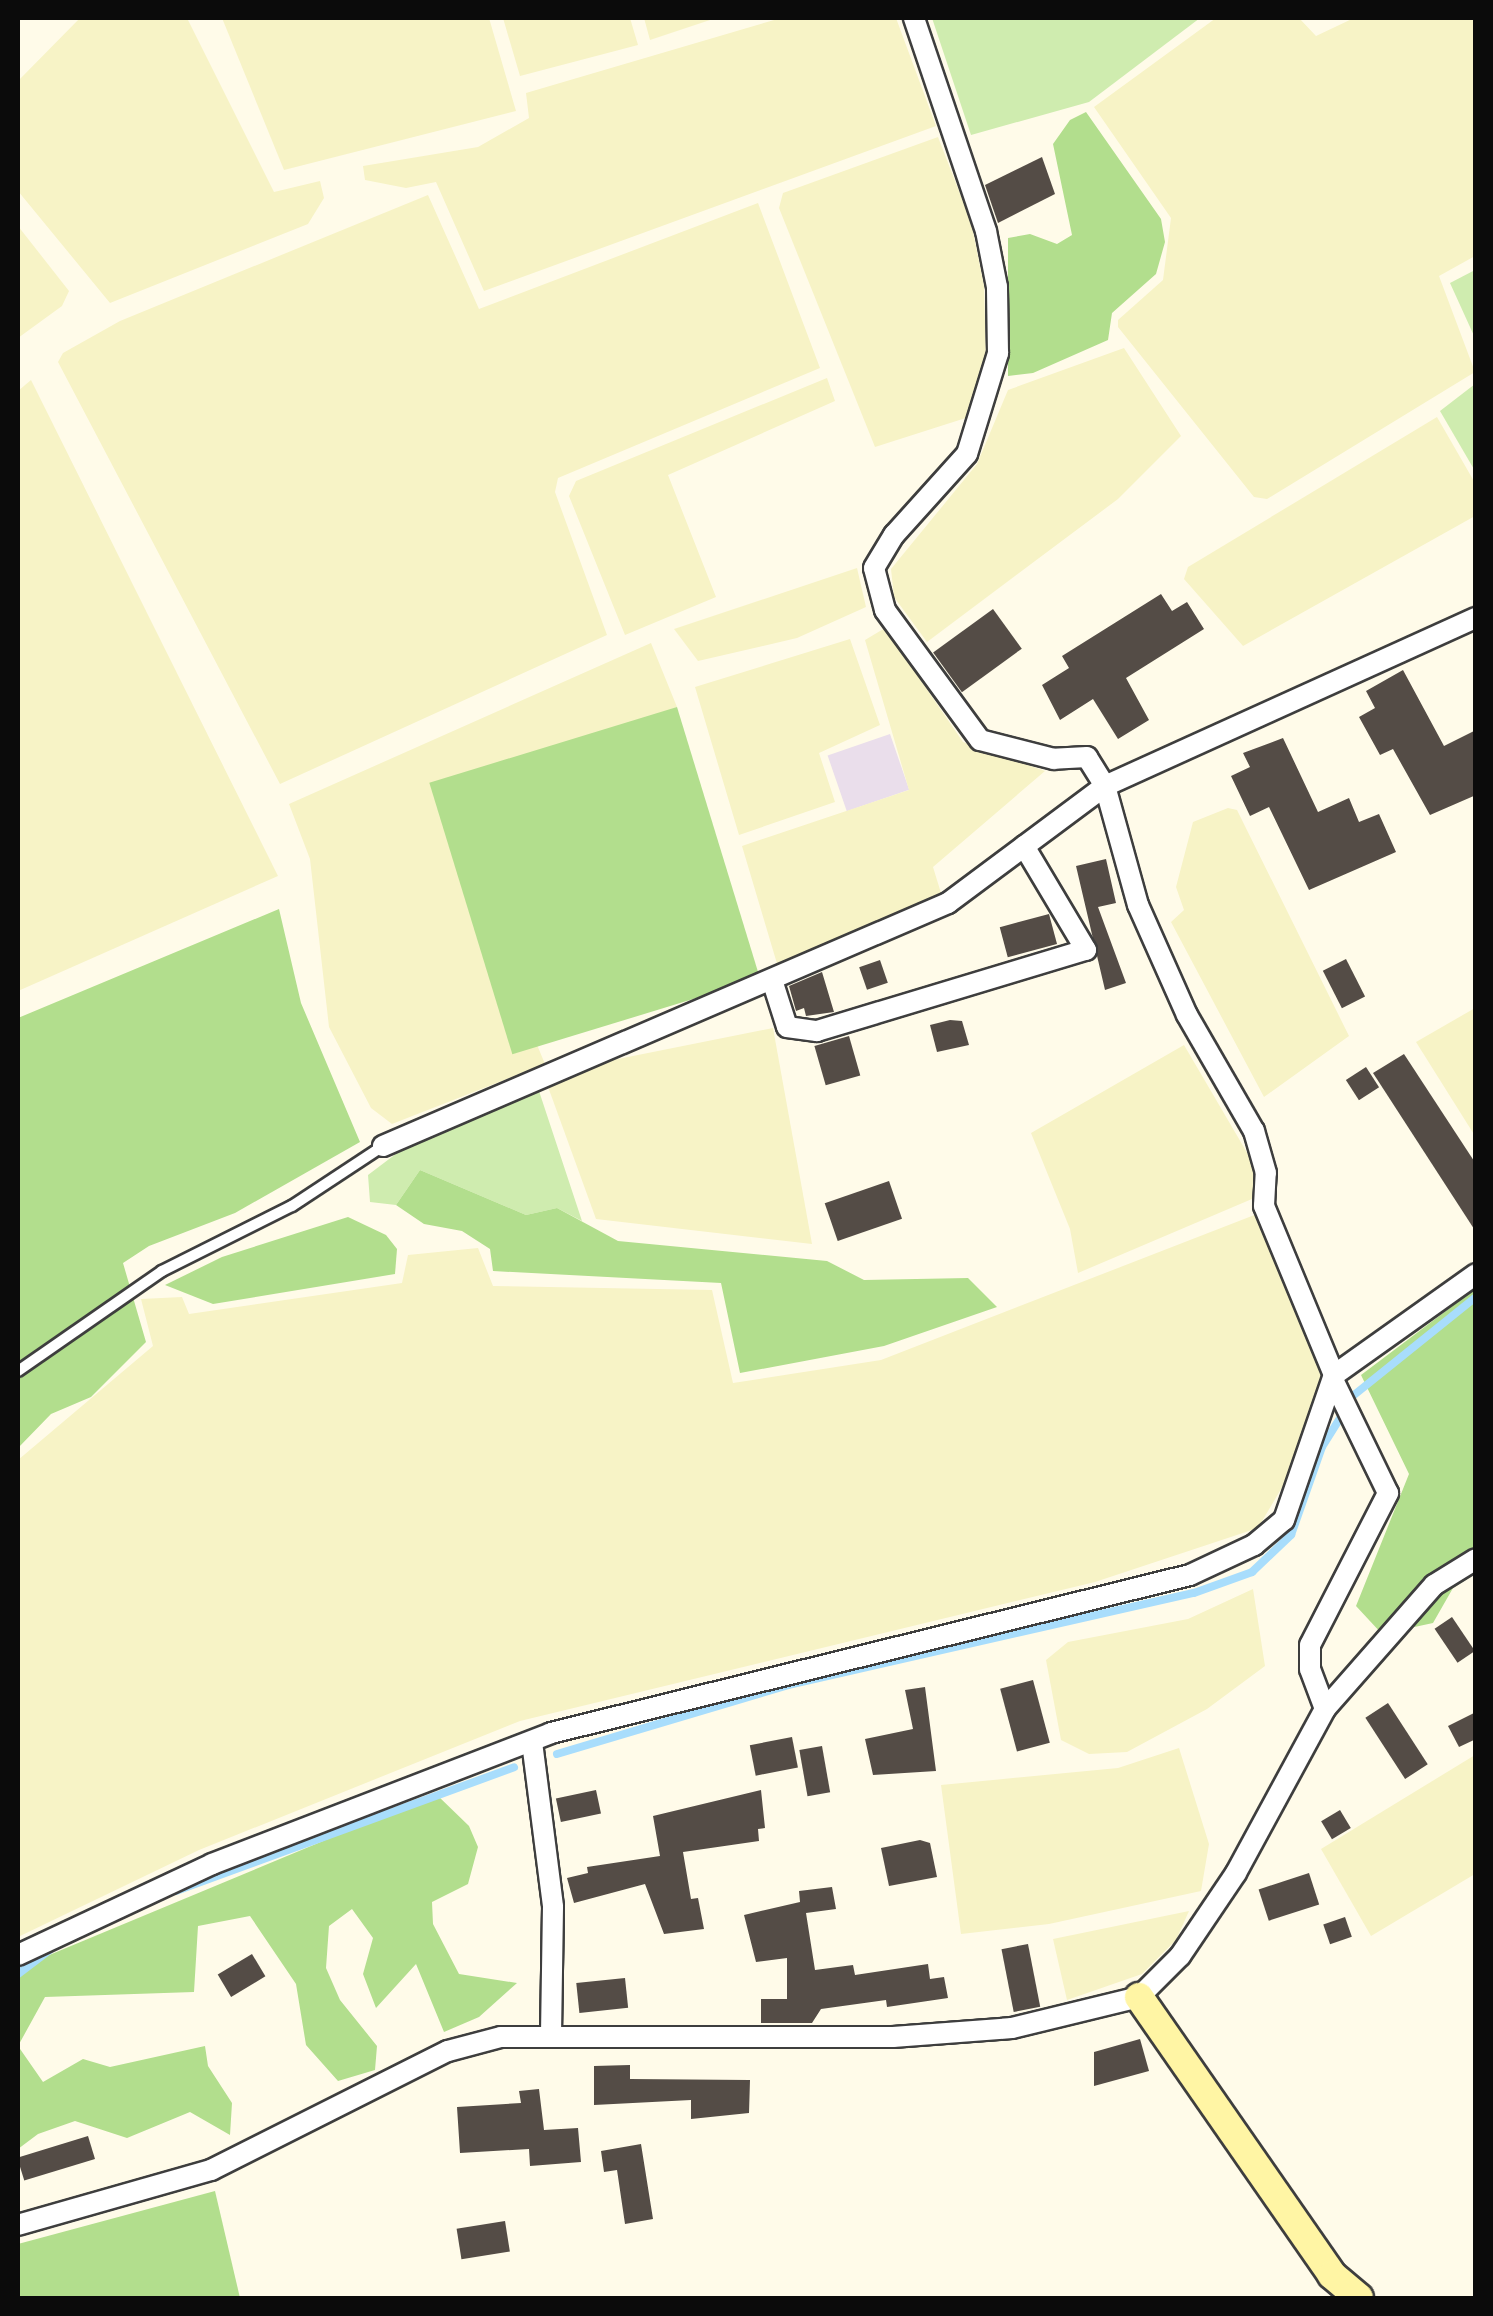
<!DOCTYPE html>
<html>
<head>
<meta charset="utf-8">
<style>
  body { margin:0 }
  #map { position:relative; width:1493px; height:2316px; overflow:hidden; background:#fffbe9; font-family:"Roboto Serif",serif }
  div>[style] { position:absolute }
  .industrial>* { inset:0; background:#eadeeb; transform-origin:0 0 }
  .farmland>* { inset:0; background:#f7f3c6 }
  .green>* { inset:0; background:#cfecaf }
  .forest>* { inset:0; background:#b2de8d; transform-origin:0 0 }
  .stream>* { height:8px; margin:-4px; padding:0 4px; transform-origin:4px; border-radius:4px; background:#a8ddfc }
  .building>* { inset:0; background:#544c46; transform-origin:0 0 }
  .roads { filter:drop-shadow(2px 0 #3e3e3e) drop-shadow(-2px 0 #3e3e3e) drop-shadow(0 2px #3e3e3e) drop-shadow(0 -2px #3e3e3e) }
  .lane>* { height:10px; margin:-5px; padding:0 5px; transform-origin:5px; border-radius:5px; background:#fff }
  .street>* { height:20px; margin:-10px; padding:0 10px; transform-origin:10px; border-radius:10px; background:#fff }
  .secondary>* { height:28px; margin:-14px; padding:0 14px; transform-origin:14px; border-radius:14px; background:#fff5a4 }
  span { translate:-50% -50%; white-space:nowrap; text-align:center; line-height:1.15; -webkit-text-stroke:10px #fff; paint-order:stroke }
  .frame { position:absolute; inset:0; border:20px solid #0b0b0b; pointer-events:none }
</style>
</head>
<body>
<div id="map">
  <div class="industrial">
    <i style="left:890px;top:734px;width:59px;height:66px;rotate:71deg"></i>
  </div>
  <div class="farmland">
    <i style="clip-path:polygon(80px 18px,187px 18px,274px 192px,320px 181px,324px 198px,308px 224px,110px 303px,18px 191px,18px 81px)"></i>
    <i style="clip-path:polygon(222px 18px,489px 18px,516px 111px,284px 170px)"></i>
    <i style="clip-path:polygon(503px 18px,630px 18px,638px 45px,520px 76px)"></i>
    <i style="clip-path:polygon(644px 18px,716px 18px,650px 40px)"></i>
    <i style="clip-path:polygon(781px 18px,896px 18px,936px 126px,484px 291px,436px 182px,406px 188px,365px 180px,363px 166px,478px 147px,529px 118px,526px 93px)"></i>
    <i style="clip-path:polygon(1216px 18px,1299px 18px,1316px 36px,1354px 18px,1475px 18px,1475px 256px,1439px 276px,1475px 372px,1267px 499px,1254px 497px,1118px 327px,1118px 320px,1163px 280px,1171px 218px,1094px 107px)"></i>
    <i style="clip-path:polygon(938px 137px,971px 222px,984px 286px,986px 359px,972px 416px,875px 447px,779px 208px,783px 193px)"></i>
    <i style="clip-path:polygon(428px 195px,479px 309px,758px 203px,820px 368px,558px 478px,555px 492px,607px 635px,280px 784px,58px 362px,63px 353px,120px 321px)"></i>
    <i style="clip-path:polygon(18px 226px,69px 291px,62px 306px,18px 338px)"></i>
    <i style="clip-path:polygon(1124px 348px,1181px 436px,1118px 499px,927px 642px,894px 597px,891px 569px,977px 464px,1008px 390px)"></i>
    <i style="clip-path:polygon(827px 378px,835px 401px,668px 475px,716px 597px,625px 635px,569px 496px,576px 481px)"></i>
    <i style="clip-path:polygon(31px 380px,278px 876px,18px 991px,18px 391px)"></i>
    <i style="clip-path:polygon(1437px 417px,1475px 483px,1475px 516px,1243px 646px,1184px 579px,1188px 567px)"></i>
    <i style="clip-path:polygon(857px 568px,866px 607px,797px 638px,698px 661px,674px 629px)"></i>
    <i style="clip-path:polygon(885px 628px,963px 742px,1045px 771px,933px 867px,941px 893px,778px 967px,742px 846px,909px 790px,865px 640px)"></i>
    <i style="clip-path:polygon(850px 639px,880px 725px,819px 753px,835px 802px,739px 835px,695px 687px)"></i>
    <i style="clip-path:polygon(651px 643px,677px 707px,437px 805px,545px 1064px,392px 1124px,371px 1108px,329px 1027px,310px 859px,289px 804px)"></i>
    <i style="clip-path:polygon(1228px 808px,1237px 810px,1349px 1036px,1264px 1097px,1171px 922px,1184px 910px,1176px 887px,1193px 822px)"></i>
    <i style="clip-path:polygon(1475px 1008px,1475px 1136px,1416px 1042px)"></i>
    <i style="clip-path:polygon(773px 1028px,812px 1244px,596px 1219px,547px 1084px,603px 1062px)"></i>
    <i style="clip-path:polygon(1184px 1045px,1256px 1168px,1259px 1196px,1078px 1273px,1070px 1229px,1031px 1133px)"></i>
    <i style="clip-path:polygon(1257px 1214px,1328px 1375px,1284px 1484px,1258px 1528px,1095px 1582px,520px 1721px,199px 1850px,18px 1937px,18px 1460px,153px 1346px,141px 1299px,182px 1297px,189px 1314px,402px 1283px,408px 1255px,478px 1248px,493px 1286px,712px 1290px,733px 1383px,881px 1360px)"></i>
    <i style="clip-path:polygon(1253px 1589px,1265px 1666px,1207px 1709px,1127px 1752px,1089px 1754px,1061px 1740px,1046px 1660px,1068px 1642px,1188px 1619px)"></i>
    <i style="clip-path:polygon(1179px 1748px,1209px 1844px,1201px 1891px,1049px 1924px,961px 1934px,941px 1785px,1118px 1768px)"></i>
    <i style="clip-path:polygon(1475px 1755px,1475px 1874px,1371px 1936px,1321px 1849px)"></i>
    <i style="clip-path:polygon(1189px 1911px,1176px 1940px,1142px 1974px,1067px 2000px,1053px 1939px)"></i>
  </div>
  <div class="green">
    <i style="clip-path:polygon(932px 18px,1200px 18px,1089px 102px,971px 135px)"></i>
    <i style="clip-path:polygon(1475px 270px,1475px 338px,1450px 283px)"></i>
    <i style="clip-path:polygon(1475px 384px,1475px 471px,1440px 411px)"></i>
    <i style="clip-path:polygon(539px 1091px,582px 1221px,557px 1208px,526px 1215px,420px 1170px,396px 1205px,370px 1202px,368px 1175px,405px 1147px)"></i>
  </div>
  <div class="forest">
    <i style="clip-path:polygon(1086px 112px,1161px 219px,1165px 242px,1156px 274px,1112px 313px,1108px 340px,1033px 373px,1008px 376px,1008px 238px,1030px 234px,1057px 244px,1072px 235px,1053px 144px,1070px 120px)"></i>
    <i style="left:677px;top:707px;width:284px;height:259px;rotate:73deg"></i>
    <i style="clip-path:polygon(279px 909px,301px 1003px,360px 1142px,235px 1213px,149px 1246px,123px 1263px,146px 1342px,91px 1397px,51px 1414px,18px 1448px,18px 1018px)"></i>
    <i style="clip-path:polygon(420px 1170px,526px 1215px,557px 1208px,618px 1241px,827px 1261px,864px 1280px,968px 1278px,997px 1307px,884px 1346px,740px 1373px,721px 1283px,493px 1271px,490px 1249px,462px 1231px,424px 1224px,396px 1205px)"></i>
    <i style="clip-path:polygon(348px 1217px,386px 1235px,397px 1249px,395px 1274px,213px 1304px,165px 1285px,222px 1257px)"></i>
    <i style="clip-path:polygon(1475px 1289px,1475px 1574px,1453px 1588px,1433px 1623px,1382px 1634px,1356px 1606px,1409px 1474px,1361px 1375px)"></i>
    <i style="clip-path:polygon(436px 1794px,469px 1826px,478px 1847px,468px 1884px,432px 1902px,433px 1924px,459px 1974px,517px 1983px,479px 2017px,444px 2032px,416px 1964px,376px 2008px,363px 1974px,373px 1938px,352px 1909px,329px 1926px,326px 1968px,340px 2000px,377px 2046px,375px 2070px,338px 2081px,306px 2045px,296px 1984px,250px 1916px,198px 1926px,194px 1992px,45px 1997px,18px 2046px,43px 2082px,83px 2059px,110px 2067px,205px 2046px,208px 2066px,232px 2103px,230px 2135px,190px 2112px,127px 2138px,75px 2121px,38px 2134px,18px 2149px,18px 1968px)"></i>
    <i style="clip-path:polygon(215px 2191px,240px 2298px,18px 2298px,18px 2244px)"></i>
  </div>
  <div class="stream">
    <i style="left:1354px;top:1395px;width:156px;rotate:-38.8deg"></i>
    <i style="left:557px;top:1754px;width:241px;rotate:-16.6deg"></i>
    <i style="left:788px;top:1685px;width:416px;rotate:-12.8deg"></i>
    <i style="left:1194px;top:1593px;width:62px;rotate:-19.9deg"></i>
    <i style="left:1252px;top:1572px;width:54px;rotate:-43.5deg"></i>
    <i style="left:1291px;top:1535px;width:93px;rotate:-70.6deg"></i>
    <i style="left:1322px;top:1447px;width:34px;rotate:-58deg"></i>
    <i style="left:176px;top:1891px;width:360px;rotate:-20.1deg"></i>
    <i style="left:18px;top:1974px;width:40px;rotate:-37deg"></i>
  </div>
  <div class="building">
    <i style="clip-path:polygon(1042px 157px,1055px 194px,998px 223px,985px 185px)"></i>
    <i style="clip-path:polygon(1161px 594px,1172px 611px,1187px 602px,1204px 629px,1126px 678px,1149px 720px,1118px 739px,1093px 699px,1060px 720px,1042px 685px,1069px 668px,1062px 656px)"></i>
    <i style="left:993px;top:609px;width:49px;height:74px;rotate:54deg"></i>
    <i style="clip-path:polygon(1403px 670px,1444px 746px,1476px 730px,1476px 795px,1430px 815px,1393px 749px,1380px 755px,1359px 717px,1375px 708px,1366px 691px)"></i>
    <i style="clip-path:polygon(1283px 738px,1318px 812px,1349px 798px,1359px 822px,1379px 814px,1396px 852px,1309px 890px,1269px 807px,1250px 816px,1231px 776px,1250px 767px,1243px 753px)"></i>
    <i style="clip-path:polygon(1106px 859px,1116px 903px,1098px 907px,1126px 983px,1105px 990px,1076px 866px)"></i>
    <i style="left:1049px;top:914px;width:31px;height:51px;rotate:75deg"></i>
    <i style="left:1346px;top:959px;width:42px;height:26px;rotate:63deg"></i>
    <i style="left:880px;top:960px;width:24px;height:22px;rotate:71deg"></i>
    <i style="clip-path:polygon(822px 972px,834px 1012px,806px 1016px,804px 1008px,796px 1011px,789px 986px)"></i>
    <i style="clip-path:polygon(950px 1020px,962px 1021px,969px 1045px,937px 1052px,930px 1025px)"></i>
    <i style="left:849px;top:1036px;width:41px;height:36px;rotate:74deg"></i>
    <i style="clip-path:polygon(1404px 1054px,1476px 1164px,1476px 1232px,1373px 1073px)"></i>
    <i style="left:1366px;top:1067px;width:24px;height:24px;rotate:57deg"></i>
    <i style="left:889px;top:1181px;width:40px;height:68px;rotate:71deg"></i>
    <i style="left:1452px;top:1617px;width:41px;height:21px;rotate:56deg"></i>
    <i style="left:1033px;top:1680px;width:65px;height:34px;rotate:75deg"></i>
    <i style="clip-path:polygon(925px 1687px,936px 1771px,873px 1775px,865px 1739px,913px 1729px,905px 1690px)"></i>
    <i style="left:1388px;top:1703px;width:73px;height:27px;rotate:57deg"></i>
    <i style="clip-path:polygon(1476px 1712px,1476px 1739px,1459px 1747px,1448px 1726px)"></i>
    <i style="left:792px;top:1737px;width:31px;height:43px;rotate:79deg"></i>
    <i style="left:822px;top:1746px;width:47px;height:23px;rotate:80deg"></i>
    <i style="left:596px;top:1790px;width:24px;height:41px;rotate:78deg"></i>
    <i style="clip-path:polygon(761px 1790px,765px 1828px,758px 1829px,759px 1841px,683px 1852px,691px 1899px,698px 1898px,704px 1929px,664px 1934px,645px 1884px,574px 1903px,567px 1878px,588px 1873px,587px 1867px,660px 1856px,653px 1816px)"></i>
    <i style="left:1340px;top:1810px;width:21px;height:22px;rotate:59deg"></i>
    <i style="clip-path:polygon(920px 1840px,930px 1843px,937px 1877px,889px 1886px,881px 1848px)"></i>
    <i style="left:1309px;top:1873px;width:33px;height:53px;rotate:72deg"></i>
    <i style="clip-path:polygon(832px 1887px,836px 1909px,806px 1913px,815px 1970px,853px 1965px,855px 1975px,928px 1964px,930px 1979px,944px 1977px,948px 1998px,887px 2007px,886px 2000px,821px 2009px,812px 2023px,761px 2023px,761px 1999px,787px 1999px,787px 1958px,756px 1962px,744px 1915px,800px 1902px,799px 1891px)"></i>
    <i style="left:1345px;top:1917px;width:21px;height:23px;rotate:71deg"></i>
    <i style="left:1028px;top:1944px;width:64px;height:27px;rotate:79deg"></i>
    <i style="left:252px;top:1954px;width:26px;height:40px;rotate:59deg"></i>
    <i style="left:625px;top:1978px;width:30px;height:49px;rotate:84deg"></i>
    <i style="clip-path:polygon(1140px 2039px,1149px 2071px,1094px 2086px,1094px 2052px)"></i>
    <i style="clip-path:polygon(630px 2065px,630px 2079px,750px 2080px,749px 2113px,691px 2119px,691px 2100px,594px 2105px,594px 2066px)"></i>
    <i style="clip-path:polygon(539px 2089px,544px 2130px,578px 2128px,581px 2162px,530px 2166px,529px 2149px,460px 2153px,457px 2107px,521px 2103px,519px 2091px)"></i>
    <i style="left:88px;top:2136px;width:24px;height:74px;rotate:73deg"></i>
    <i style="clip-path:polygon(641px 2144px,653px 2219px,625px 2224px,617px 2170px,604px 2172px,601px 2151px)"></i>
    <i style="left:505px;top:2221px;width:31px;height:49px;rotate:81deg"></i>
  </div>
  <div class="roads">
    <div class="lane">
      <i style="left:18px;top:1371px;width:175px;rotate:-34.8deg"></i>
      <i style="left:162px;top:1271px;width:145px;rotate:-26.6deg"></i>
      <i style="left:292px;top:1206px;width:109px;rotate:-33.4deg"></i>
    </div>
    <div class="street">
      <i style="left:773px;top:983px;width:46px;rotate:72.3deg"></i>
      <i style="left:787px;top:1027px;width:30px;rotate:8deg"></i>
      <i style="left:817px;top:1031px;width:281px;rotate:-16.8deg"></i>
      <i style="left:1086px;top:950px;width:121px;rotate:-120.8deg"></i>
      <i style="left:383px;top:1146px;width:615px;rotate:-23.27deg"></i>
      <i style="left:948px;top:903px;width:196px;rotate:-36.7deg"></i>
      <i style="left:1105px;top:786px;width:407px;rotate:-24.4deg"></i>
      <i style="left:1334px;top:1375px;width:174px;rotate:-35.4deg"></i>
      <i style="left:1325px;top:1709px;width:43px;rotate:-110.6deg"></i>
      <i style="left:1310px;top:1669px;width:24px;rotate:-90deg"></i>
      <i style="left:1310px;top:1645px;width:171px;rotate:-62.8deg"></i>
      <i style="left:1388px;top:1493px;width:121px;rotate:-115.9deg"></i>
      <i style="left:532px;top:1742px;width:166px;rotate:82.7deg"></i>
      <i style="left:553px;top:1907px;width:127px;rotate:90.9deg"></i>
      <i style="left:18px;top:1955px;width:214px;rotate:-25.1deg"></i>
      <i style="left:212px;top:1864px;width:363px;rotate:-21.1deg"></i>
      <i style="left:551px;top:1733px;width:658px;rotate:-13.89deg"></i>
      <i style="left:1190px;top:1575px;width:71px;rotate:-25.1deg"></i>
      <i style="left:1254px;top:1545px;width:39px;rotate:-40deg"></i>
      <i style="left:1284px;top:1520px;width:153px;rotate:-71deg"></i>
      <i style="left:1334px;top:1375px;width:183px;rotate:-112.5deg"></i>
      <i style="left:1264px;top:1206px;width:33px;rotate:-87deg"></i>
      <i style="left:1266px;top:1173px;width:44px;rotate:-105.9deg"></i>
      <i style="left:1254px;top:1131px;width:134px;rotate:-120deg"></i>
      <i style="left:1187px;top:1015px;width:120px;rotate:-114deg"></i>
      <i style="left:1138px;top:905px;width:123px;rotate:-105.5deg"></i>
      <i style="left:1105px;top:786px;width:34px;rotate:-122deg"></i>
      <i style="left:1087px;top:757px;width:33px;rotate:177deg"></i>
      <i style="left:1054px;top:759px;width:76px;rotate:-165.6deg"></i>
      <i style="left:980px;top:740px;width:161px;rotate:-126.2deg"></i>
      <i style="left:885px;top:610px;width:43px;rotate:-104.7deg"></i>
      <i style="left:874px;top:568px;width:39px;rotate:-59deg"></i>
      <i style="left:894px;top:535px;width:109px;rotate:-48deg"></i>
      <i style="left:967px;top:454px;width:106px;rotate:-72.9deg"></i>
      <i style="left:998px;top:353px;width:66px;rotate:-90.9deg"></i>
      <i style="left:997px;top:287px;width:57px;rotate:-101.1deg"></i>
      <i style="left:986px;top:231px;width:225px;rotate:-108.7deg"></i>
      <i style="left:18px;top:2225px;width:201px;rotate:-15.9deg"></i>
      <i style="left:211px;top:2170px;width:265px;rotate:-26.7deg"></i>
      <i style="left:448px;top:2051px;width:55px;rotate:-14.8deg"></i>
      <i style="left:501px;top:2037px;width:392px"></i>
      <i style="left:893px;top:2037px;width:119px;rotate:-4.3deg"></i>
      <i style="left:1012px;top:2028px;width:131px;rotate:-13.7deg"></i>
      <i style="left:1139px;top:1997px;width:58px;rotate:-45deg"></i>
      <i style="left:1180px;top:1956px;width:100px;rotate:-56deg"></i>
      <i style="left:1236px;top:1873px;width:187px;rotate:-61.5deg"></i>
      <i style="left:1325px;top:1709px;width:165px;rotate:-48.7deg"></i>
      <i style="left:1434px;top:1585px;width:49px;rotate:-31.8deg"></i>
    </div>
    <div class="secondary">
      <i style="left:1139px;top:1997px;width:338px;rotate:55.2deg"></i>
      <i style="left:1332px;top:2275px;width:35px;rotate:40deg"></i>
    </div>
  </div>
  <div class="frame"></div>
</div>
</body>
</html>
